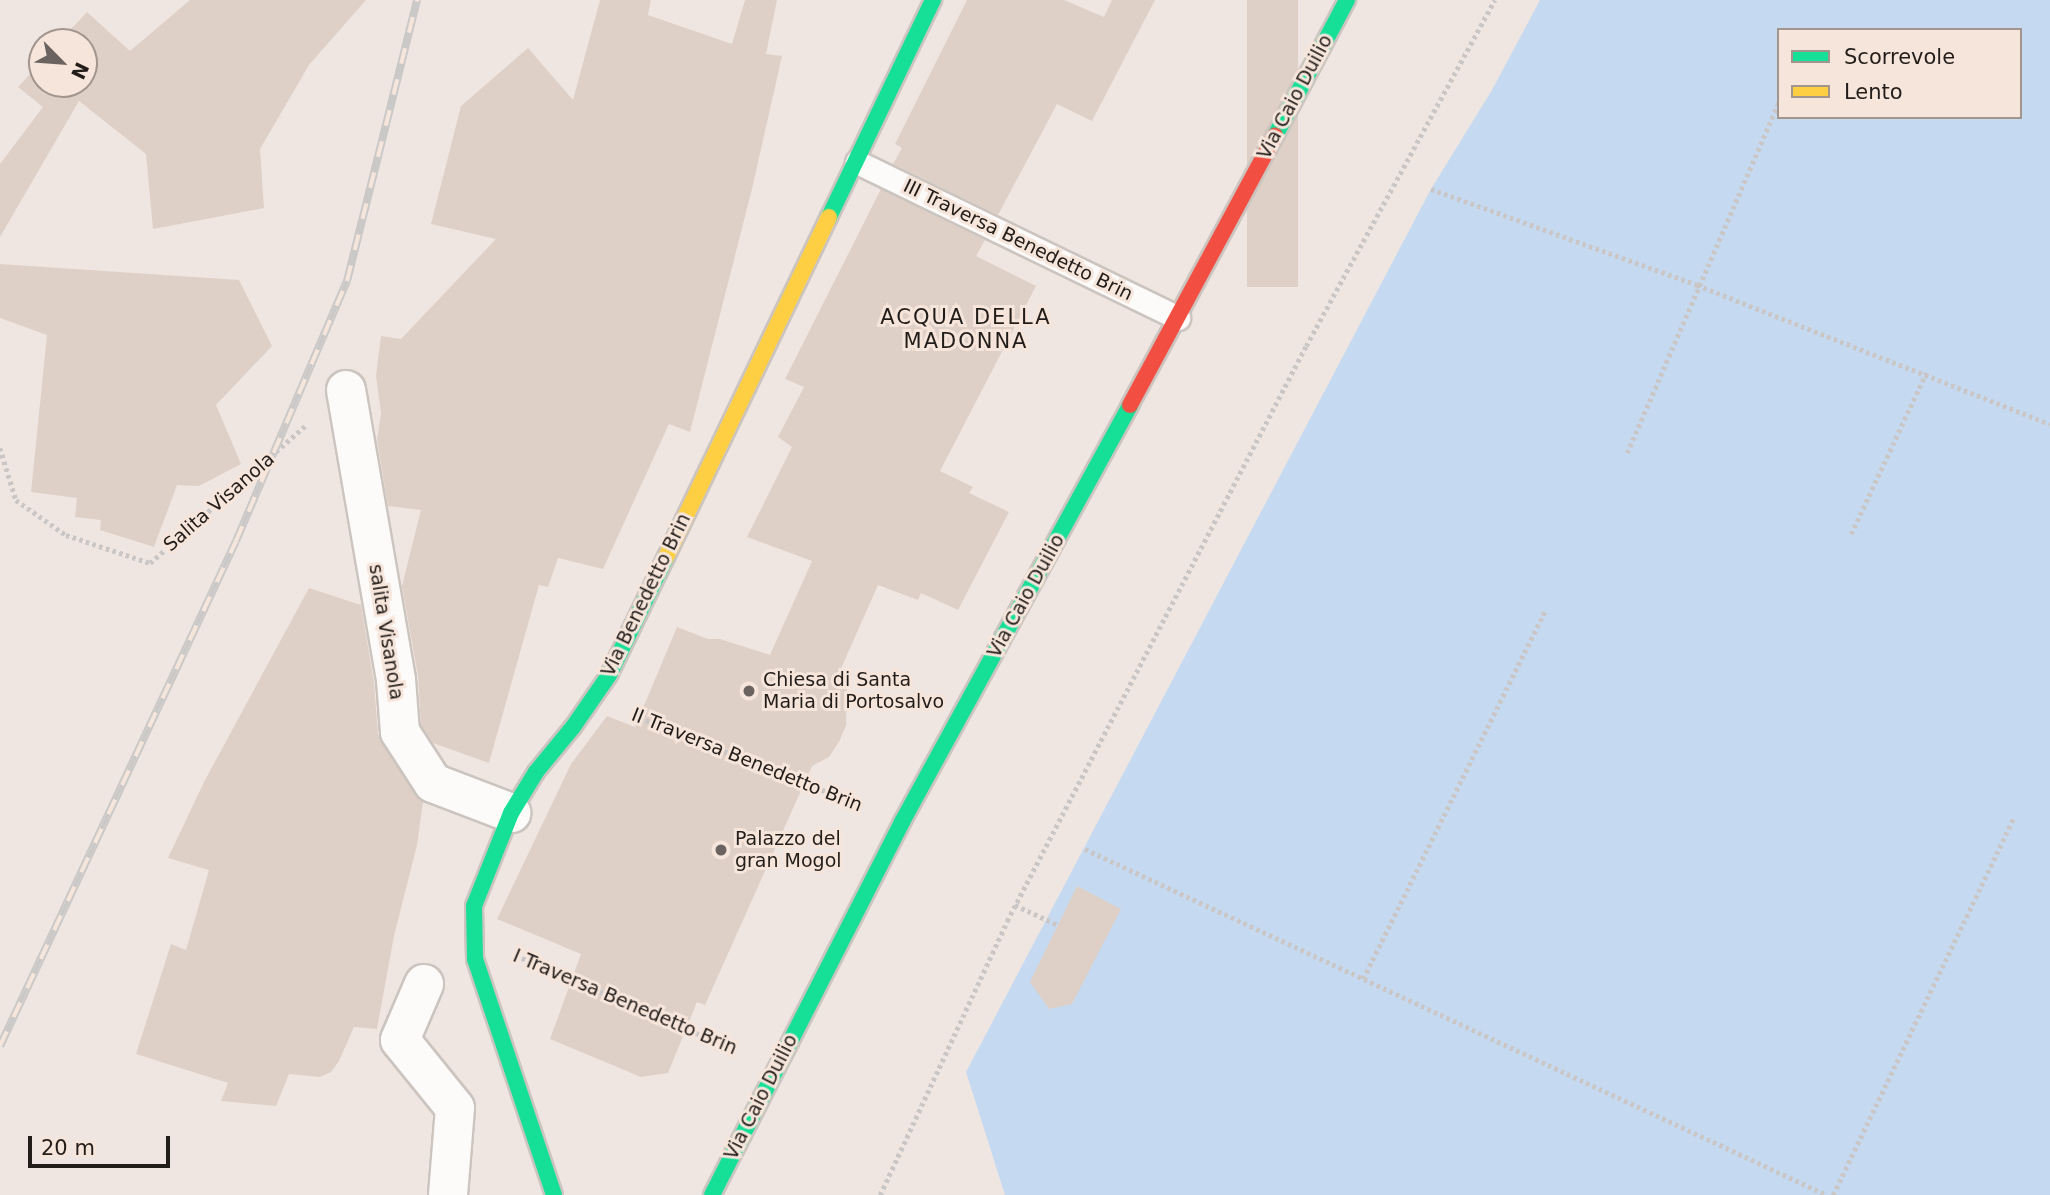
<!DOCTYPE html>
<html>
<head>
<meta charset="utf-8">
<style>
  body { margin:0 }
  #map { position:relative; width:2050px; height:1195px; overflow:hidden; background:#f0e6e1; font-family:"DejaVu Sans",sans-serif }
  div>[style] { position:absolute }
  .water>* { inset:0; background:#c5daf1 }
  .building>* { inset:0; background:#ded0c7; transform-origin:0 0 }
  .path>* { height:4.5px; margin-top:-2.25px; transform-origin:0; background:repeating-linear-gradient(90deg,#cac6c5 0 3.5px,transparent 0 7px) }
  .roads { filter:drop-shadow(2px 0 #cbc4bf) drop-shadow(-2px 0 #cbc4bf) drop-shadow(0 2px #cbc4bf) drop-shadow(0 -2px #cbc4bf) }
  .lane>* { height:23px; margin:-11.5px; padding:0 11.5px; transform-origin:11.5px; border-radius:11.5px; background:#fdfbfa }
  .street>* { height:38px; margin:-19px; padding:0 19px; transform-origin:19px; border-radius:19px; background:#fdfbfa }
  .fast>* { height:16px; margin:-8px; padding:0 8px; transform-origin:8px; border-radius:8px; background:#16e098 }
  .slow>* { height:16px; margin:-8px; padding:0 8px; transform-origin:8px; border-radius:8px; background:#ffcf43 }
  .jam>* { height:16px; margin:-8px; padding:0 8px; transform-origin:8px; border-radius:8px; background:#f24e42 }
  .rail>* { height:8px; margin-top:-4px; transform-origin:0; background:repeating-linear-gradient(90deg,#f6e5db 0 16px,#cbc9c8 0 32px); box-sizing:border-box; border-block:2px solid #cbc9c8 }
  .dots>* { width:19px; height:19px; translate:-50% -50%; box-sizing:border-box; border:4px solid #f6e5db; border-radius:50% }
  span { translate:-50% -50%; white-space:nowrap; text-align:center; line-height:1.15; -webkit-text-stroke:6px #f6e5db; paint-order:stroke }
  .street-label { font-size:19px; color:#231d1a }
  .poi-label { font-size:19px; color:#231d1a }
  .left { translate:0 -50%; text-align:left }
  .neighbourhood-label { font-size:21px; color:#231d1a; letter-spacing:2px }
  .legend { position:absolute; left:1777px; top:28px; width:245px; height:91px; box-sizing:border-box; background:#f6e5db; border:2px solid #a2958e; margin:0; padding:9px 12px; list-style:none; font-size:21px; color:#231d1a }
  .legend li { display:flex; align-items:center; gap:14px; height:35px }
  .legend b { width:35px; border:2px solid #a2958e }
  .north { position:absolute; left:28px; top:28px; width:70px; height:70px; box-sizing:border-box; background:#f6e5db; border:2px solid #a2958e; border-radius:50%; rotate:115deg; font-size:19px; font-weight:700; line-height:28px; text-align:center; color:#231d1a }
  .north::after { content:''; display:block; margin:auto; width:24px; height:32px; background:#6b6360; clip-path:polygon(50% 0,100% 100%,50% 72%,0 100%) }
  .scale { position:absolute; left:28px; top:1136px; width:142px; height:32px; box-sizing:border-box; border:4px solid #231d1a; border-top:0; padding-left:9px; font-size:21px; line-height:24px; white-space:nowrap; color:#231d1a; -webkit-text-stroke:5px #f6e5db; paint-order:stroke }
</style>
</head>
<body>
<div id="map">
  <div class="water">
    <i style="clip-path:polygon(evenodd,1540px 0,2050px 0,2050px 1195px,1005px 1195px,966px 1072px,1431px 189px,1492px 90px,1540px 0,1779px 30px,2020px 30px,2020px 117px,1779px 117px,1779px 30px)"></i>
  </div>
  <div class="building">
    <i style="clip-path:polygon(190px 0,366px 0,309px 65px,260px 149px,264px 208px,153px 229px,146px 154px,79px 101px,0 237px,0 164px,43px 107px,18px 87px,42px 61px,42px 84px,84px 84px,84px 42px,59px 42px,87px 12px,130px 51px)"></i>
    <i style="clip-path:polygon(600px 0,651px 0,648px 15px,732px 44px,745px 0,777px 0,766px 54px,782px 56px,752px 189px,690px 432px,669px 424px,603px 569px,558px 558px,548px 587px,539px 585px,489px 763px,433px 743px,421px 725px,418px 676px,402px 586px,421px 510px,388px 506px,377px 440px,381px 413px,376px 376px,381px 336px,401px 339px,496px 239px,431px 224px,461px 106px,528px 48px,573px 100px)"></i>
    <i style="clip-path:polygon(967px 0,1064px 0,1104px 17px,1112px 0,1155px 0,1092px 121px,1057px 104px,998px 215px,893px 164px,902px 148px,895px 144px)"></i>
    <i style="left:1247px;top:0;width:51px;height:287px"></i>
    <i style="clip-path:polygon(881px 189px,985px 240px,976px 256px,1036px 286px,940px 471px,973px 487px,969px 493px,1009px 512px,958px 610px,921px 593px,918px 600px,878px 585px,839px 673px,847px 687px,846px 725px,840px 740px,829px 757px,812px 766px,705px 1005px,697px 1002px,668px 1073px,641px 1077px,550px 1039px,581px 954px,497px 919px,571px 764px,607px 716px,635px 727px,677px 627px,708px 639px,720px 639px,770px 655px,812px 561px,747px 537px,792px 447px,778px 437px,804px 387px,785px 379px)"></i>
    <i style="clip-path:polygon(0 264px,239px 280px,272px 346px,216px 405px,241px 464px,199px 486px,177px 485px,154px 547px,100px 530px,101px 520px,75px 517px,77px 498px,31px 492px,47px 335px,0 318px)"></i>
    <i style="clip-path:polygon(309px 588px,361px 605px,374px 683px,378px 734px,415px 795px,423px 802px,417px 845px,394px 936px,377px 1029px,354px 1027px,339px 1061px,331px 1072px,320px 1077px,289px 1074px,276px 1106px,221px 1101px,228px 1083px,136px 1054px,171px 944px,186px 950px,209px 870px,168px 858px,204px 782px)"></i>
    <i style="clip-path:polygon(1077px 886px,1121px 909px,1072px 1004px,1049px 1009px,1030px 982px)"></i>
  </div>
  <div class="path">
    <i style="left:1431px;top:189px;width:283px;rotate:19.8deg"></i>
    <i style="left:1697px;top:285px;width:379px;rotate:21.5deg"></i>
    <i style="left:0;top:448px;width:54px;rotate:72.9deg"></i>
    <i style="left:16px;top:500px;width:61px;rotate:35deg"></i>
    <i style="left:66px;top:535px;width:89px;rotate:18.4deg"></i>
    <i style="left:150px;top:563px;width:208px;rotate:-41.5deg"></i>
    <i style="left:1627px;top:453px;width:382px;rotate:-66.6deg"></i>
    <i style="left:1851px;top:534px;width:178px;rotate:-65deg"></i>
    <i style="left:633px;top:715px;width:247px;rotate:21.6deg"></i>
    <i style="left:1085px;top:849px;width:819px;rotate:25deg"></i>
    <i style="left:1015px;top:905px;width:47px;rotate:24.9deg"></i>
    <i style="left:522px;top:958px;width:233px;rotate:23.3deg"></i>
    <i style="left:1363px;top:979px;width:413px;rotate:-63.7deg"></i>
    <i style="left:880px;top:1195px;width:302px;rotate:-65.1deg"></i>
    <i style="left:1007px;top:921px;width:648px;rotate:-62.53deg"></i>
    <i style="left:1306px;top:346px;width:394px;rotate:-61.4deg"></i>
    <i style="left:1833px;top:1195px;width:417px;rotate:-64.4deg"></i>
  </div>
  <div class="roads">
    <div class="lane">
      <i style="left:857px;top:162px;width:357px;rotate:25.9deg"></i>
    </div>
    <div class="street">
      <i style="left:346px;top:390px;width:294px;rotate:80.2deg"></i>
      <i style="left:396px;top:680px;width:52px;rotate:85.6deg"></i>
      <i style="left:400px;top:732px;width:61px;rotate:57.1deg"></i>
      <i style="left:433px;top:783px;width:84px;rotate:21deg"></i>
      <i style="left:424px;top:984px;width:61px;rotate:113.2deg"></i>
      <i style="left:400px;top:1040px;width:87px;rotate:51deg"></i>
      <i style="left:455px;top:1108px;width:87px;rotate:94.6deg"></i>
    </div>
    <div class="fast">
      <i style="left:1275px;top:136px;width:154px;rotate:-62.1deg"></i>
      <i style="left:829px;top:217px;width:241px;rotate:-64.4deg"></i>
      <i style="left:554px;top:1195px;width:249px;rotate:-108.5deg"></i>
      <i style="left:475px;top:959px;width:53px;rotate:-91.1deg"></i>
      <i style="left:474px;top:906px;width:100px;rotate:-68.3deg"></i>
      <i style="left:511px;top:813px;width:48px;rotate:-58.6deg"></i>
      <i style="left:536px;top:772px;width:58px;rotate:-50.6deg"></i>
      <i style="left:573px;top:727px;width:63px;rotate:-55.3deg"></i>
      <i style="left:609px;top:675px;width:131px;rotate:-64.2deg"></i>
      <i style="left:712px;top:1195px;width:419px;rotate:-63deg"></i>
      <i style="left:902px;top:822px;width:475px;rotate:-61.3deg"></i>
    </div>
    <div class="slow">
      <i style="left:666px;top:557px;width:377px;rotate:-64.4deg"></i>
    </div>
    <div class="jam">
      <i style="left:1130px;top:405px;width:306px;rotate:-61.7deg"></i>
    </div>
  </div>
  <div class="rail">
    <i style="left:0;top:1046px;width:557px;rotate:-64.95deg"></i>
    <i style="left:236px;top:541px;width:283px;rotate:-66.9deg"></i>
    <i style="left:347px;top:281px;width:290px;rotate:-76deg"></i>
  </div>
  <div class="dots">
    <i style="left:749px;top:691px;background:#6b6360"></i>
    <i style="left:721px;top:850px;background:#6b6360"></i>
  </div>
  <div class="street-label">
    <span style="left:1295px;top:97px;rotate:-62deg">Via Caio Duilio</span>
    <span style="left:1018px;top:240px;rotate:26deg">III Traversa Benedetto Brin</span>
    <span style="left:219px;top:502px;rotate:-41deg">Salita Visanola</span>
    <span style="left:646px;top:595px;rotate:-64deg">Via Benedetto Brin</span>
    <span style="left:1026px;top:596px;rotate:-61deg">Via Caio Duilio</span>
    <span style="left:386px;top:632px;rotate:81deg">salita Visanola</span>
    <span style="left:747px;top:760px;rotate:22deg">II Traversa Benedetto Brin</span>
    <span style="left:625px;top:1002px;rotate:23deg">I Traversa Benedetto Brin</span>
    <span style="left:761px;top:1097px;rotate:-63deg">Via Caio Duilio</span>
  </div>
  <div class="poi-label">
    <span class="left" style="left:763px;top:691px">Chiesa di Santa<br>Maria di Portosalvo</span>
    <span class="left" style="left:735px;top:850px">Palazzo del<br>gran Mogol</span>
  </div>
  <div class="neighbourhood-label">
    <span style="left:966px;top:329px">ACQUA DELLA<br>MADONNA</span>
  </div>
  <ul class="legend">
  <li><b style="height:9px;background:#16e098"></b>Scorrevole</li>
  <li><b style="height:9px;background:#ffcf43"></b>Lento</li>
  </ul>
  <div class="north">N</div>
  <div class="scale">20 m</div>
</div>
</body>
</html>
